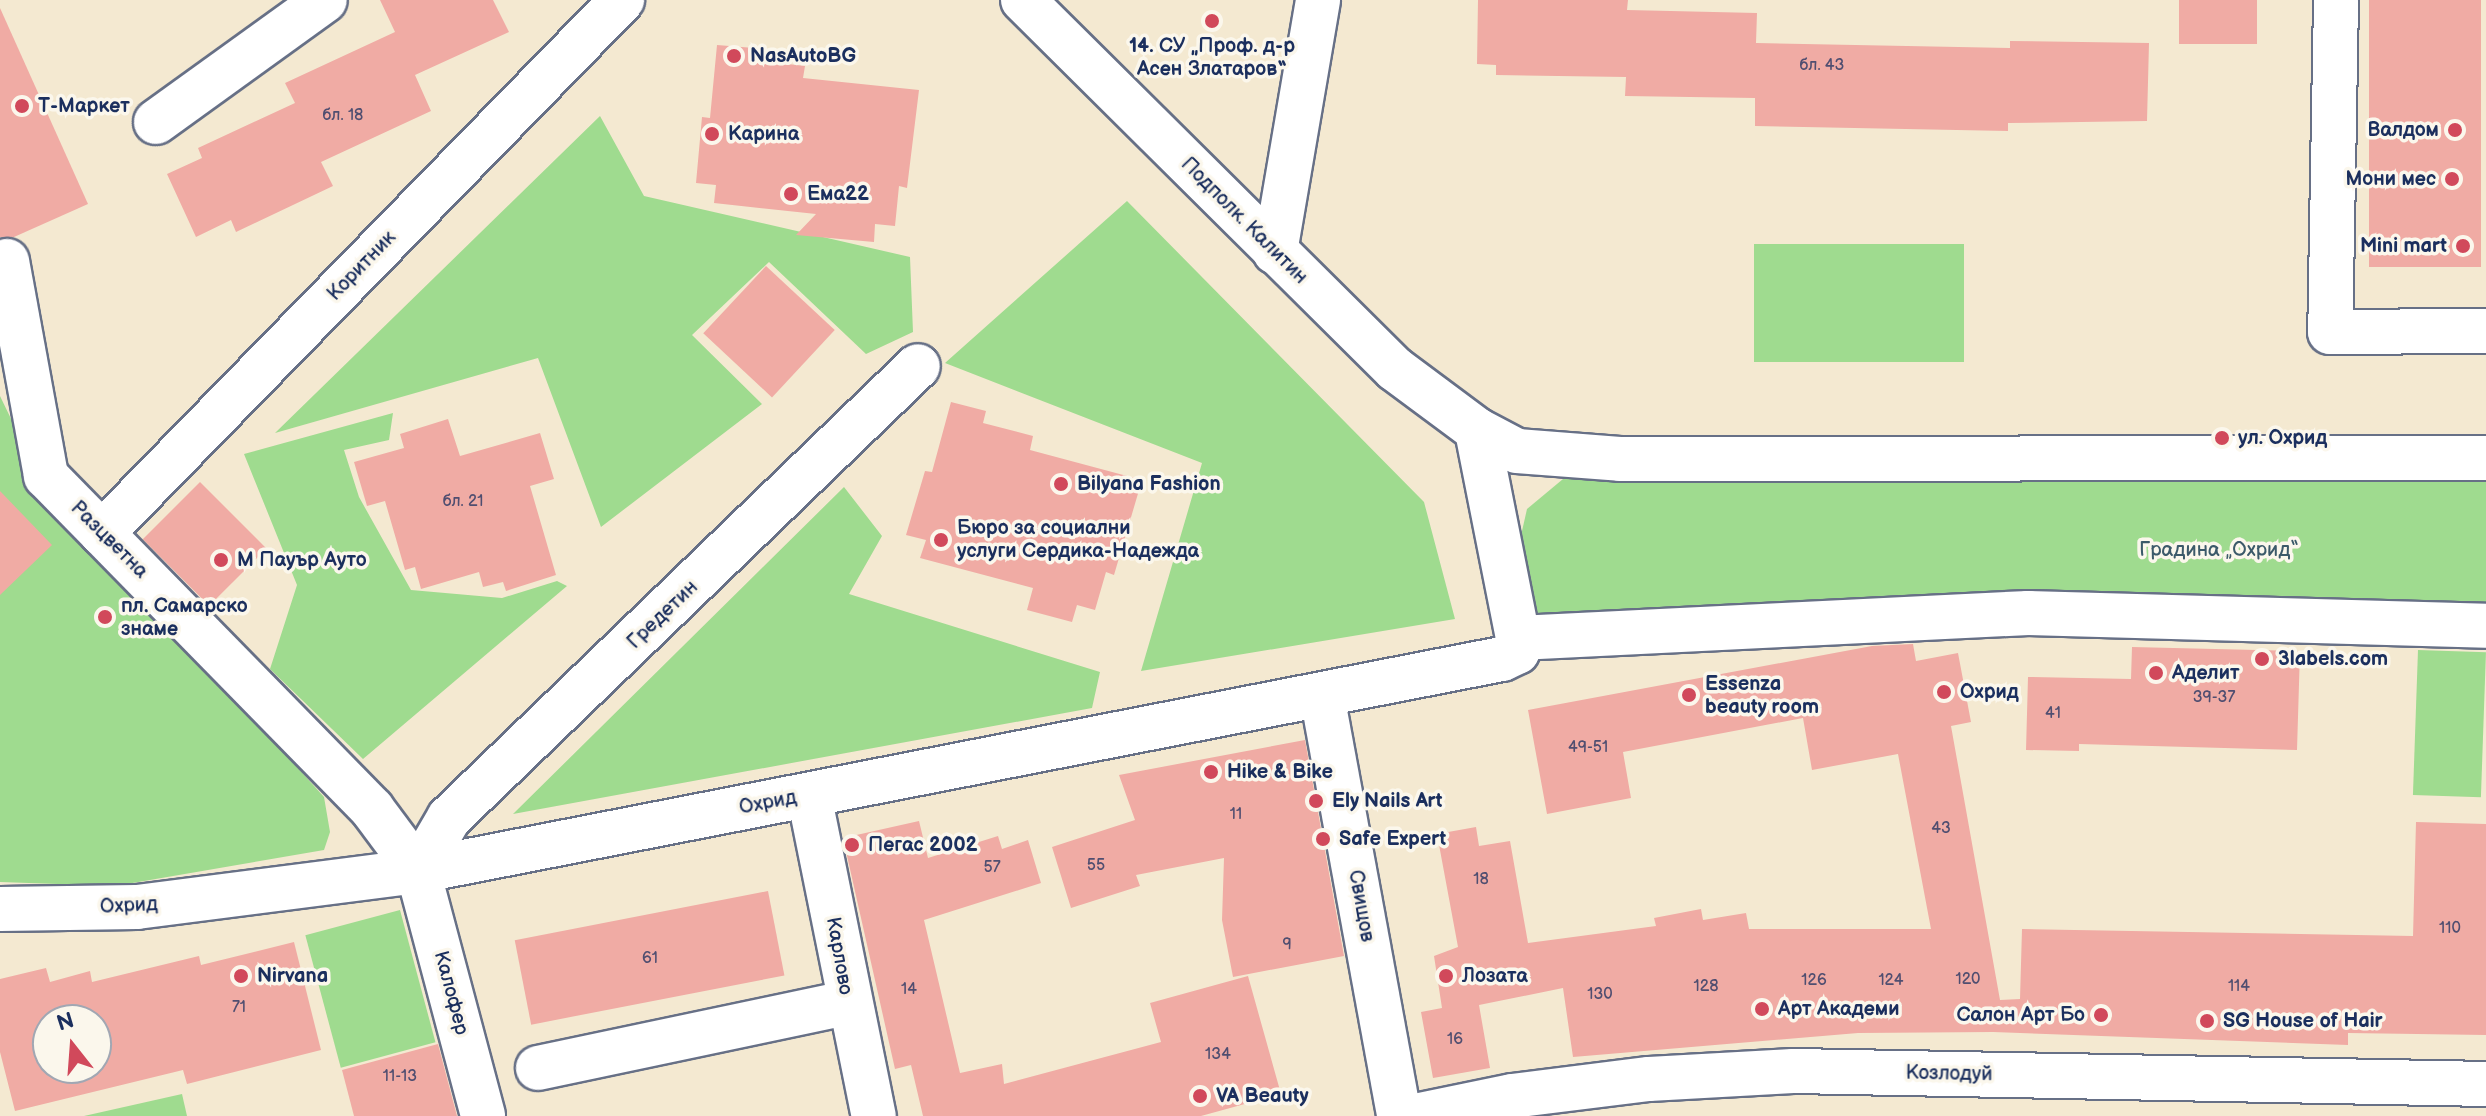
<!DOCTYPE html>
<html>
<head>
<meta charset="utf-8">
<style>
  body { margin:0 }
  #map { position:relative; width:2486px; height:1116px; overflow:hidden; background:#f4e9d1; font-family:"Balsamiq Sans",sans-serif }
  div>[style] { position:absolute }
  .green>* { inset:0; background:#9fdb8f; transform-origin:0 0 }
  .building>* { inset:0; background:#f0aba4; transform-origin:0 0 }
  .roads { filter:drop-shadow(2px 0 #677086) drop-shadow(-2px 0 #677086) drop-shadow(0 2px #677086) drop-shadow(0 -2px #677086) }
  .minor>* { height:44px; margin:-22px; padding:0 22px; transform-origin:22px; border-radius:22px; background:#fff }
  .dots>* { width:22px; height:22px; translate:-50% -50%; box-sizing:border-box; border:4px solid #fbf7ec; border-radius:50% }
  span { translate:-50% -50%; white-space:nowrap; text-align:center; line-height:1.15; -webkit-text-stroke:7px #fbf7ec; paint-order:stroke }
  .number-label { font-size:16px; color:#504e70 }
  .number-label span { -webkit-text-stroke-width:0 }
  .poi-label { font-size:20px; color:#1b2f5e; font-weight:700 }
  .left { translate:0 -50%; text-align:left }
  .right { translate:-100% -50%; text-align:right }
  .street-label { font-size:20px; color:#1b2f5e }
  .park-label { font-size:20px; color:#3c5a6a }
  .north { position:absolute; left:32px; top:1004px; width:80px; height:80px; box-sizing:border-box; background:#fbf7ec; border:2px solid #a1a7b3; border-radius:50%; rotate:343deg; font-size:22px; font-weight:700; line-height:32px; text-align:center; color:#1b2f5e }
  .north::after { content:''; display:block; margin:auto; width:28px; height:36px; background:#d1495b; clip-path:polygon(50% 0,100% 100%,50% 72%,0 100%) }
</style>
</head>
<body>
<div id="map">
  <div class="green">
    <i style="clip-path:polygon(600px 116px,644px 196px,910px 257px,913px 332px,866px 354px,769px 262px,692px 335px,762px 404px,601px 527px,538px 358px,275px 433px)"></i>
    <i style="clip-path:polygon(1127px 201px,1424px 502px,1455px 619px,1141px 671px,1202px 463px,945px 363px)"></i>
    <i style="left:1754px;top:244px;width:210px;height:118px"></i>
    <i style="clip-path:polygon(0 396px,42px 483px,324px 797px,330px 832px,324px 850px,115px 886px,0 882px)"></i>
    <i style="clip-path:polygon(393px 413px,389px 440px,344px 450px,359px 497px,411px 590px,502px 598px,557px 581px,567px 586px,363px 759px,270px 669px,297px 585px,244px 454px)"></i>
    <i style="clip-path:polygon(2486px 470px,2486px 624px,1525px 633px,1517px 553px,1527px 509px,1563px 479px)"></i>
    <i style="clip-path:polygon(844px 487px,882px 536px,849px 594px,1100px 672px,1092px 708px,513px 814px)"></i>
    <i style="left:2418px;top:650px;width:68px;height:145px;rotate:2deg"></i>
    <i style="left:400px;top:910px;width:137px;height:98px;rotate:75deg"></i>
    <i style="clip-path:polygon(182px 1094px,187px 1116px,84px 1116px)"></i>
  </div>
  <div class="building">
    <i style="clip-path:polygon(380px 0,493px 0,509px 32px,415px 75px,431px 111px,321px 162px,333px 186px,236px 232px,231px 220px,196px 237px,167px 174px,202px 158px,198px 148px,295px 103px,285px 83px,395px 32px)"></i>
    <i style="clip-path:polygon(1478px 0,1628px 0,1627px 10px,1757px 13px,1756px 43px,2010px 48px,2010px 41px,2149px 43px,2147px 121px,2008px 123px,2008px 131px,1755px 126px,1755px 98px,1625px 96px,1626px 77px,1496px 75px,1496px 65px,1477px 64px)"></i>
    <i style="left:2179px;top:0;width:78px;height:44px"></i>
    <i style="left:2369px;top:0;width:112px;height:267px"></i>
    <i style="clip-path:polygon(0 8px,88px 204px,14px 237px,0 237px)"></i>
    <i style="clip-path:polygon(717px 45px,754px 48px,753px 60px,805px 66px,803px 78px,919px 90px,907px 188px,899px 186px,895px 226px,875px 224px,874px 242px,796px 235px,816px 214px,714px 203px,716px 185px,696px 183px,702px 117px,710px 118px)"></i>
    <i style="left:766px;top:266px;width:94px;height:92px;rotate:43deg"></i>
    <i style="clip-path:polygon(951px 402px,986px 411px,983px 423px,1033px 436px,1030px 450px,1142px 480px,1114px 575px,1106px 572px,1095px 610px,1077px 605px,1072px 622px,1027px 610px,1033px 588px,920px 558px,926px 540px,906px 535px,925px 471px,932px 472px)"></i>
    <i style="clip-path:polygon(448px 419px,460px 456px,540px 433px,554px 479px,530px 486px,556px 575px,506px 591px,503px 582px,483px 587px,479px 572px,421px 589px,415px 567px,405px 570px,385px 501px,367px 506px,354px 462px,404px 448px,400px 434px)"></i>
    <i style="left:200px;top:482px;width:94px;height:81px;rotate:45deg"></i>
    <i style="clip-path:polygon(0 491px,52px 545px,0 595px)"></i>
    <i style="clip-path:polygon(1913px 644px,1916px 661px,1958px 653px,1971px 722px,1951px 726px,2000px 1000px,2020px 999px,2022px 929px,2413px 936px,2416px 822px,2486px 824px,2486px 1035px,2348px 1033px,2348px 1045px,1993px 1032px,1858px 1033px,1573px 1057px,1563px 988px,1479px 1005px,1490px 1068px,1433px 1078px,1421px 1012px,1442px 1008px,1434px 956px,1458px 947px,1437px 834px,1476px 827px,1479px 846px,1510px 841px,1528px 943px,1656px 926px,1654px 918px,1701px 909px,1703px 920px,1746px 913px,1749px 929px,1931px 929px,1898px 754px,1812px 770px,1803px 718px,1623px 752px,1631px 798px,1547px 814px,1528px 710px,1872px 646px)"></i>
    <i style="clip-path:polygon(2132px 647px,2300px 651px,2297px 750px,2079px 744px,2079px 751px,2026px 750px,2028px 677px,2131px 679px)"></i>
    <i style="clip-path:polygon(1305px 740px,1344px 956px,1233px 977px,1222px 920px,1224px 858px,1136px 875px,1140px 886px,1071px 908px,1052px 847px,1135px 820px,1119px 775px)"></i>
    <i style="clip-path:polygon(919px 821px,928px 858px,998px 836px,1002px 849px,1028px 840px,1041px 883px,924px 920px,960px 1073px,1002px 1064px,1004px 1084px,1161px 1042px,1150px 1003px,1248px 976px,1281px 1094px,1201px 1116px,923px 1116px,911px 1065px,895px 1069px,843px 838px)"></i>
    <i style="left:768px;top:891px;width:86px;height:258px;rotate:79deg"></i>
    <i style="clip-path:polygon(evenodd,294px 942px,321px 1050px,187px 1084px,183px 1070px,15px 1111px,0 1052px,0 979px,46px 968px,50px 982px,90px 971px,92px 982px,199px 956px,201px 965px,294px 942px,48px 1020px,96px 1020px,96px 1068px,48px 1068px,48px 1020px)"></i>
    <i style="clip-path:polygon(438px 1044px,457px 1116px,354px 1116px,342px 1070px)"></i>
  </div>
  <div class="roads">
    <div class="minor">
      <i style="left:1023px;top:0;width:524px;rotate:44.77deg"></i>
      <i style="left:1395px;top:369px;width:102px;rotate:36.6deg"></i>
      <i style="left:1477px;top:430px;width:45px;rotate:27.7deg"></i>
      <i style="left:1517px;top:451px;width:103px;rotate:4.4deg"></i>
      <i style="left:1620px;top:459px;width:866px;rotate:-0.07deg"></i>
      <i style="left:2336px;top:0;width:332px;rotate:91deg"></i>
      <i style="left:2330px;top:332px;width:156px;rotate:-0.4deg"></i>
      <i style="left:156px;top:122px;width:208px;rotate:-35.8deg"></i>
      <i style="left:1275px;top:252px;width:256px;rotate:-80.3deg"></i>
      <i style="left:7px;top:261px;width:219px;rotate:79.7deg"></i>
      <i style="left:46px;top:476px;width:466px;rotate:45.6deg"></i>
      <i style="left:372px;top:809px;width:77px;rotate:53.4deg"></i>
      <i style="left:418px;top:871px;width:253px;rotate:75.1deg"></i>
      <i style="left:102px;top:533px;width:745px;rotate:-45.71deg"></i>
      <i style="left:1518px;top:638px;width:511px;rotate:-2.81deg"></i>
      <i style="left:2028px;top:613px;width:458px;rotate:1.6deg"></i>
      <i style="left:1322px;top:695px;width:428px;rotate:79.6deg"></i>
      <i style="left:809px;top:795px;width:328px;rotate:78.6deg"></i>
      <i style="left:418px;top:871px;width:61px;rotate:-59.7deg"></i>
      <i style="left:449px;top:818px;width:651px;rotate:-43.94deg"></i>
      <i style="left:0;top:909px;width:137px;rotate:-0.8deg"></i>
      <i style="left:137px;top:907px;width:283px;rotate:-7.3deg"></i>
      <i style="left:418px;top:871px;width:1105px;rotate:-11.07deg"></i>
      <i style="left:1502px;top:659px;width:17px;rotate:-25deg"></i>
      <i style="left:1517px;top:652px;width:14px;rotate:-86deg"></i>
      <i style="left:1518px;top:638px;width:212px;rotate:-101.2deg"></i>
      <i style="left:538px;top:1068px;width:316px;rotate:-11.9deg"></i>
      <i style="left:1415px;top:1116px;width:99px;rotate:-11.7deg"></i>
      <i style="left:1512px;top:1096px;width:138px;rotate:-7.1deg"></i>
      <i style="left:1649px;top:1079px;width:144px;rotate:-3.2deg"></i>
      <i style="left:1793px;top:1071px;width:693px;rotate:1.07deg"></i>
    </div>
  </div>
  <div class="dots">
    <i style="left:1212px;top:21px;background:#d1495b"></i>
    <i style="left:734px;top:56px;background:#d1495b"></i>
    <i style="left:22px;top:106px;background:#d1495b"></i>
    <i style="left:2455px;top:130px;background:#d1495b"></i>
    <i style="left:712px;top:134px;background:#d1495b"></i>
    <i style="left:2452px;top:179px;background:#d1495b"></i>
    <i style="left:791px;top:194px;background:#d1495b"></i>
    <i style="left:2463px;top:246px;background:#d1495b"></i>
    <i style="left:2222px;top:438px;background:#d1495b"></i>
    <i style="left:1061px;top:484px;background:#d1495b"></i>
    <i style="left:941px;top:540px;background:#d1495b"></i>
    <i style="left:221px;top:560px;background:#d1495b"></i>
    <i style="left:105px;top:617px;background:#d1495b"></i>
    <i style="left:2262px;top:659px;background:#d1495b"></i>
    <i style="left:2156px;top:673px;background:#d1495b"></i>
    <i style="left:1944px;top:692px;background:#d1495b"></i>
    <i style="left:1689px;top:695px;background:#d1495b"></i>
    <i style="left:1211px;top:772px;background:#d1495b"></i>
    <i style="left:1316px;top:801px;background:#d1495b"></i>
    <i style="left:1323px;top:839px;background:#d1495b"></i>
    <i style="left:852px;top:845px;background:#d1495b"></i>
    <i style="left:241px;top:976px;background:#d1495b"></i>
    <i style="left:1446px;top:976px;background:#d1495b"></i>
    <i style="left:1762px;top:1009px;background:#d1495b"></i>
    <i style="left:2101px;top:1015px;background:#d1495b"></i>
    <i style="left:2207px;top:1021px;background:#d1495b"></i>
    <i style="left:1200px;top:1096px;background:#d1495b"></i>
  </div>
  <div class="number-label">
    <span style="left:1822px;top:66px">бл. 43</span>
    <span style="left:343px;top:116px">бл. 18</span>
    <span style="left:463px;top:502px">бл. 21</span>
    <span style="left:2214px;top:698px">39-37</span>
    <span style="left:2053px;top:714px">41</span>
    <span style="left:1588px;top:748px">49-51</span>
    <span style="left:1236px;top:815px">11</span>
    <span style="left:1941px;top:829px">43</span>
    <span style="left:1096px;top:866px">55</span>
    <span style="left:992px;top:868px">57</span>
    <span style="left:1481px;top:880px">18</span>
    <span style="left:2450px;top:929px">110</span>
    <span style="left:1287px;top:945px">9</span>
    <span style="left:650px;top:959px">61</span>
    <span style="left:1968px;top:980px">120</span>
    <span style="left:1814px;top:981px">126</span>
    <span style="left:1891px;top:981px">124</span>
    <span style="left:1706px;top:987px">128</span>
    <span style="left:2239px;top:987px">114</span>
    <span style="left:909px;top:990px">14</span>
    <span style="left:1600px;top:995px">130</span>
    <span style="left:239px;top:1008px">71</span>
    <span style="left:1455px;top:1040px">16</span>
    <span style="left:1218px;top:1055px">134</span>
    <span style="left:400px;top:1077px">11-13</span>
  </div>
  <div class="poi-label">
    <span style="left:1212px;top:58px">14. СУ „Проф. д-р<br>Асен Златаров“</span>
    <span class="left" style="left:750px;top:56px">NasAutoBG</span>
    <span class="left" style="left:38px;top:106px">Т-Маркет</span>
    <span class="right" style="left:2439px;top:130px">Валдом</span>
    <span class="left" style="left:728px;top:134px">Карина</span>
    <span class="right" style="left:2436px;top:179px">Мони мес</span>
    <span class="left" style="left:807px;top:194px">Ема22</span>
    <span class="right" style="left:2447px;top:246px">Mini mart</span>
    <span class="left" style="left:2238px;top:438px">ул. Охрид</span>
    <span class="left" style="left:1077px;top:484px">Bilyana Fashion</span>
    <span class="left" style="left:957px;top:540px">Бюро за социални<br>услуги Сердика-Надежда</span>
    <span class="left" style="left:237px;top:560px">М Пауър Ауто</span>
    <span class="left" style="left:121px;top:618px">пл. Самарско<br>знаме</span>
    <span class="left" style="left:2278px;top:659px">3labels.com</span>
    <span class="left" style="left:2172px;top:673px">Аделит</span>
    <span class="left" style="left:1705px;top:696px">Essenza<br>beauty room</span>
    <span class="left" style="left:1960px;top:692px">Охрид</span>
    <span class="left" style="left:1227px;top:772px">Hike &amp; Bike</span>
    <span class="left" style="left:1332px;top:801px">Ely Nails Art</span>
    <span class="left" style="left:1339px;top:839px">Safe Expert</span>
    <span class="left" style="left:868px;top:845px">Пегас 2002</span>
    <span class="left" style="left:257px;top:976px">Nirvana</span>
    <span class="left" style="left:1462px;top:976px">Лозата</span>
    <span class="left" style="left:1778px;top:1009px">Арт Академи</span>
    <span class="right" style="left:2085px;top:1015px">Салон Арт Бо</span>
    <span class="left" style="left:2223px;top:1021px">SG House of Hair</span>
    <span class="left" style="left:1216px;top:1096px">VA Beauty</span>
  </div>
  <div class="street-label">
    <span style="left:1244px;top:221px;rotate:45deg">Подполк. Калитин</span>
    <span style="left:362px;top:266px;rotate:-46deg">Коритник</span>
    <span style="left:109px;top:540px;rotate:45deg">Разцветна</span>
    <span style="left:663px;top:615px;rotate:-44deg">Гредетин</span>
    <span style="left:768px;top:803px;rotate:-11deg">Охрид</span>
    <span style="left:129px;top:906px;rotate:-3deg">Охрид</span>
    <span style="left:1361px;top:906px;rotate:80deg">Свищов</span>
    <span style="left:839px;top:956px;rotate:80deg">Карлово</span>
    <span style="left:451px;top:993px;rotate:75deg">Калофер</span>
    <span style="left:1949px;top:1074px;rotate:1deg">Козлодуй</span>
  </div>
  <div class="park-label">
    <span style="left:2219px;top:550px">Градина „Охрид“</span>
  </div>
  <div class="north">N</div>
</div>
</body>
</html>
